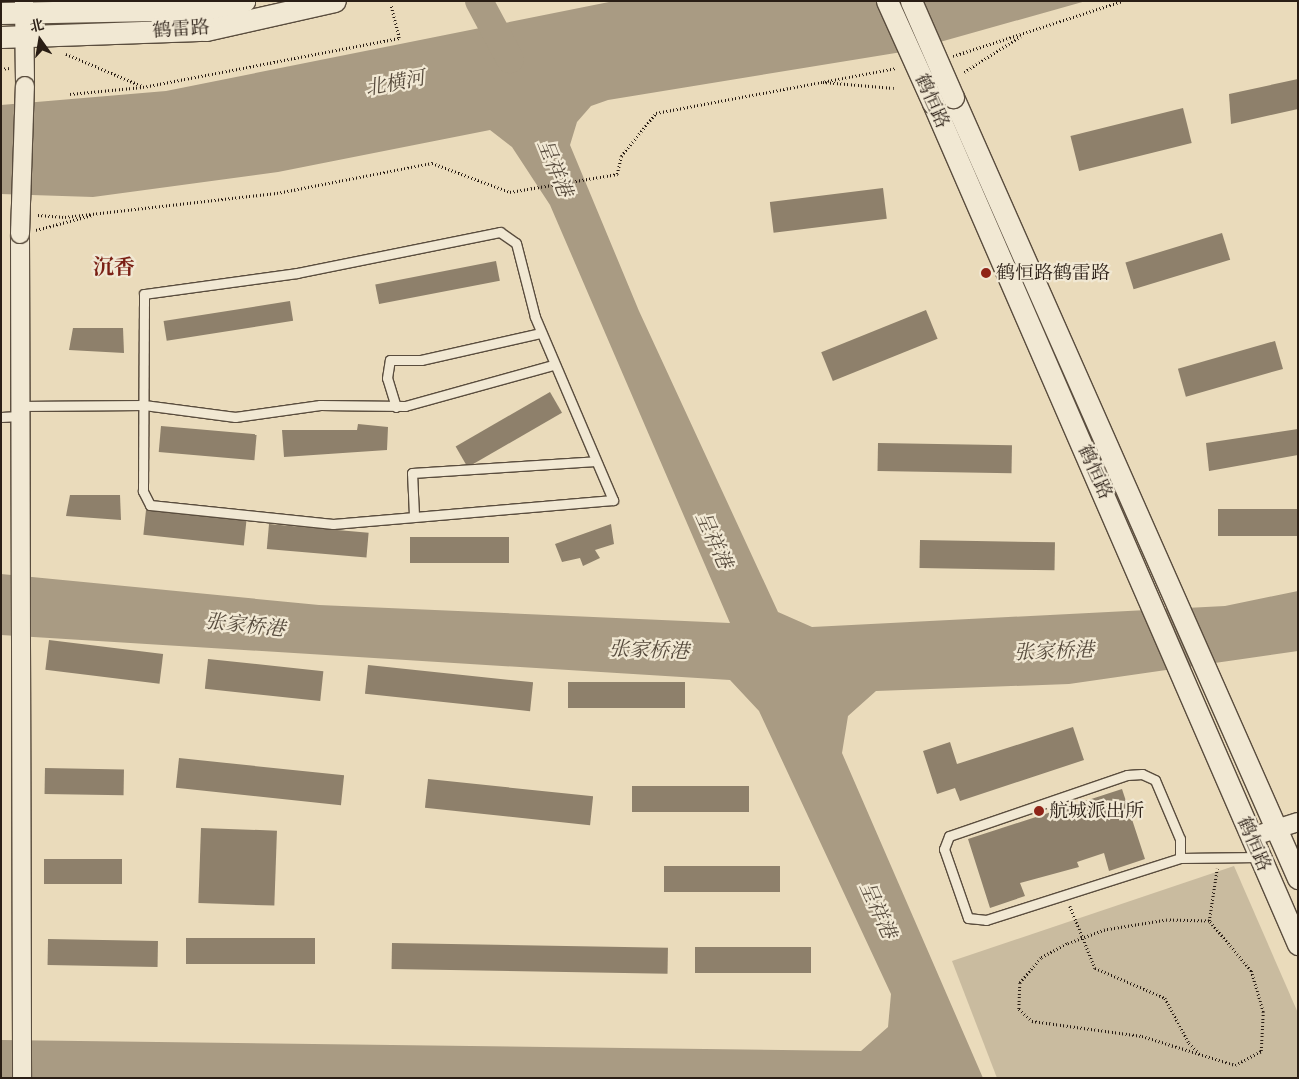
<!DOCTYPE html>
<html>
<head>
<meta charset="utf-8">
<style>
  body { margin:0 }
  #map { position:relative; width:1299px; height:1079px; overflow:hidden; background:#eadbbb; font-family:"EB Garamond","Noto Serif SC",serif }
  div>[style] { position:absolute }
  .green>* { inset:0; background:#c9bb9f }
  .water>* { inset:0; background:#a99b83 }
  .river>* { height:28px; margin:-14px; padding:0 14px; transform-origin:14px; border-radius:14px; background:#a99b83 }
  .building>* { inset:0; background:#8e806b; transform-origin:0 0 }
  .path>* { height:2.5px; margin-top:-1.25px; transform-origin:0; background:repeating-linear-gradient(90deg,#2a1e15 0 1px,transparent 0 3.5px) }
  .roads { filter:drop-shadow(1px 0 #5a4d3e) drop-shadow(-1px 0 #5a4d3e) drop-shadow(0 1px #5a4d3e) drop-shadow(0 -1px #5a4d3e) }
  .service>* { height:9px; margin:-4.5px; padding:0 4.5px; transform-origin:4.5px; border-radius:4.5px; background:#f1e8d3 }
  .minor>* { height:18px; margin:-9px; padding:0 9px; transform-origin:9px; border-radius:9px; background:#f1e8d3 }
  .tertiary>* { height:21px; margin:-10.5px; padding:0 10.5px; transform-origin:10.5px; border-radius:10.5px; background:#f1e8d3 }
  .bridges { filter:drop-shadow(1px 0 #5a4d3e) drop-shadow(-1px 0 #5a4d3e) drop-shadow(0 1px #5a4d3e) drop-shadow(0 -1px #5a4d3e) }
  .minor-bridge>* { height:18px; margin:-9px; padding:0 9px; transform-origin:9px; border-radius:9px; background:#f1e8d3 }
  .tertiary-bridge>* { height:21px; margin:-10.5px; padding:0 10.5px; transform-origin:10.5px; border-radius:10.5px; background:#f1e8d3 }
  .dots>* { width:14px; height:14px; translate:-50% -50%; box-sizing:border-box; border:2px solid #f1e8d3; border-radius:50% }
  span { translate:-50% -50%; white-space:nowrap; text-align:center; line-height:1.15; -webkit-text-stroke:4.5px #f1e8d3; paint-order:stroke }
  .street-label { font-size:19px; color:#2a1e15 }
  .poi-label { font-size:19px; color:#2a1e15 }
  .left { translate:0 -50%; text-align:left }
  .water-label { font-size:20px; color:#564a3c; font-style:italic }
  .quarter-label { font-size:21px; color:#7a1f14; font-weight:700 }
  .frame { position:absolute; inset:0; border:2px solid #2a1e15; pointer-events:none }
  .north { position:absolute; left:15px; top:15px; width:50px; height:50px; -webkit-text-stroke:4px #f1e8d3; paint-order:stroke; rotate:347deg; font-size:14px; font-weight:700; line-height:20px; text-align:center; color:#2a1e15 }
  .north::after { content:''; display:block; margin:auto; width:18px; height:22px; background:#2a1e15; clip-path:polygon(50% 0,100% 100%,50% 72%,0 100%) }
</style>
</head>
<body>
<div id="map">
  <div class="green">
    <i style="clip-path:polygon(1234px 866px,1298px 1013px,1298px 1078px,997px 1078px,952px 961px)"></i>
  </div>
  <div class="water">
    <i style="clip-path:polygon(614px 1px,1086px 1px,908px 51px,608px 100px,591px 106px,577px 122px,570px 145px,639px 311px,778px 612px,812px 627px,1225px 606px,1298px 591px,1298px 651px,1069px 684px,876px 691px,848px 716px,842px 753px,983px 1078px,1px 1078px,1px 1040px,861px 1051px,888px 1027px,891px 994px,759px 711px,730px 680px,1px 635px,1px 574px,319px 605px,730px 623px,550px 205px,512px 147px,490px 130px,278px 172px,93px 197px,1px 194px,1px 105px,166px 91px)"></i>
  </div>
  <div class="river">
    <i style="left:479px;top:1px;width:66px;rotate:61.9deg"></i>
  </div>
  <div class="building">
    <i style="clip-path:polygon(1298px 79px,1298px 109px,1231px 124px,1229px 94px)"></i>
    <i style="left:1183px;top:108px;width:36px;height:116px;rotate:76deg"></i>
    <i style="left:883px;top:188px;width:31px;height:114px;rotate:83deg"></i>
    <i style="left:1222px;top:233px;width:28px;height:101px;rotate:73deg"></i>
    <i style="left:496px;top:261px;width:20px;height:123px;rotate:79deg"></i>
    <i style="left:290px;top:301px;width:20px;height:128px;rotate:81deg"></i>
    <i style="left:926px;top:310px;width:31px;height:113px;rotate:68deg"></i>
    <i style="clip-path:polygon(73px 328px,123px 328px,124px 353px,69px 350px)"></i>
    <i style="left:1275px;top:341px;width:29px;height:101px;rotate:74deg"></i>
    <i style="left:550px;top:392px;width:24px;height:109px;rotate:60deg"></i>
    <i style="clip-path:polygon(358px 424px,388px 427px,387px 450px,284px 457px,282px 430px,357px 430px)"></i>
    <i style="left:161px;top:426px;width:96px;height:26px;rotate:5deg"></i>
    <i style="clip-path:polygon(1298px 429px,1298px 455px,1209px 471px,1206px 443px)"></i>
    <i style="left:878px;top:443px;width:134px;height:28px;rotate:1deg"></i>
    <i style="clip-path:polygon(70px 495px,120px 495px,121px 520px,66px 516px)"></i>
    <i style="left:1298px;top:509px;width:27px;height:80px;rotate:90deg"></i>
    <i style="left:146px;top:510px;width:101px;height:25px;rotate:6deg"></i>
    <i style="left:269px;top:524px;width:100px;height:25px;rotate:5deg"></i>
    <i style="clip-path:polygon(611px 524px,614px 544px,595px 550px,600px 558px,583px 566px,580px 558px,562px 562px,555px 544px)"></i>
    <i style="left:410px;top:537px;width:99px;height:26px"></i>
    <i style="left:920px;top:540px;width:135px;height:28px;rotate:1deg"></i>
    <i style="left:49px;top:640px;width:115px;height:30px;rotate:7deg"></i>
    <i style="left:208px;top:659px;width:116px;height:30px;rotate:6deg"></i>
    <i style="left:368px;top:665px;width:166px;height:29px;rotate:6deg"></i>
    <i style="left:568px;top:682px;width:117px;height:26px"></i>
    <i style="clip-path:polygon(1073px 727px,1084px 760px,960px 801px,955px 788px,937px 794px,923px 751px,950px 742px,957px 764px)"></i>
    <i style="left:179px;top:758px;width:166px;height:30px;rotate:6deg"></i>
    <i style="left:45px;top:768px;width:79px;height:26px;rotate:1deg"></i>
    <i style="left:428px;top:779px;width:166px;height:29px;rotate:6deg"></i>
    <i style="left:632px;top:786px;width:117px;height:26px"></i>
    <i style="clip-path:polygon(1122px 789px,1145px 859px,1109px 871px,1104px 853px,1077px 862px,1079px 867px,1020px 883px,1025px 896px,990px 908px,968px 839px)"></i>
    <i style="left:201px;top:828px;width:76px;height:75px;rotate:2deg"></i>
    <i style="left:44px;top:859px;width:78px;height:25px"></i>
    <i style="left:664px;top:866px;width:116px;height:26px"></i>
    <i style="left:186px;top:938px;width:129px;height:26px"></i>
    <i style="left:48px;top:939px;width:110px;height:26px;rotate:1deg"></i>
    <i style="left:392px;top:943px;width:276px;height:26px;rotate:1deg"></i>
    <i style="left:695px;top:947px;width:116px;height:26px"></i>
  </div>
  <div class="path">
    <i style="left:66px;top:54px;width:82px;rotate:22.8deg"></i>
    <i style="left:953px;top:56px;width:178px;rotate:-18deg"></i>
    <i style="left:1px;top:69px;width:8px;rotate:-7deg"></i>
    <i style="left:964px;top:72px;width:67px;rotate:-32.3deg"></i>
    <i style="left:823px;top:82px;width:71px;rotate:4.8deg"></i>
    <i style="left:70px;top:94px;width:73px;rotate:-5.5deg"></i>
    <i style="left:143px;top:87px;width:261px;rotate:-10.8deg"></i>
    <i style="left:399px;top:38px;width:33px;rotate:-104deg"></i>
    <i style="left:38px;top:215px;width:27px;rotate:4deg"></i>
    <i style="left:65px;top:217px;width:213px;rotate:-6.5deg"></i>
    <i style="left:277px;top:193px;width:158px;rotate:-11deg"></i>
    <i style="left:432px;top:163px;width:83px;rotate:20.4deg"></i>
    <i style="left:510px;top:192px;width:109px;rotate:-9.5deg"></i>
    <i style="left:617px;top:174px;width:18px;rotate:-77deg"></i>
    <i style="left:621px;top:156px;width:55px;rotate:-50.9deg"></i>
    <i style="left:656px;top:113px;width:244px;rotate:-10.6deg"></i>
    <i style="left:36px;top:230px;width:58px;rotate:-15deg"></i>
    <i style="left:1070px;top:906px;width:67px;rotate:68deg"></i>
    <i style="left:1095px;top:968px;width:76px;rotate:23.2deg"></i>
    <i style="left:1165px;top:998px;width:51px;rotate:61.9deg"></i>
    <i style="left:1189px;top:1043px;width:16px;rotate:45deg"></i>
    <i style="left:1209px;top:921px;width:42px;rotate:-178.6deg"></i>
    <i style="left:1167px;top:920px;width:63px;rotate:170.8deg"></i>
    <i style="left:1105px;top:930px;width:40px;rotate:159.8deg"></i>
    <i style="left:1067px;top:944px;width:30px;rotate:152deg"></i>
    <i style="left:1041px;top:958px;width:33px;rotate:130deg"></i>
    <i style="left:1020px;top:983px;width:26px;rotate:92deg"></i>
    <i style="left:1019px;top:1009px;width:18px;rotate:43deg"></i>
    <i style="left:1032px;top:1021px;width:111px;rotate:7.8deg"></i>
    <i style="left:1142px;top:1036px;width:97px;rotate:17.3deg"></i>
    <i style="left:1235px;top:1065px;width:30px;rotate:-28deg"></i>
    <i style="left:1261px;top:1051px;width:39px;rotate:-87deg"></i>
    <i style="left:1263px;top:1012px;width:43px;rotate:-106.3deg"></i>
    <i style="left:1251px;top:971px;width:65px;rotate:-130deg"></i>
    <i style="left:1209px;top:921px;width:53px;rotate:-81.3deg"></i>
  </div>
  <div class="roads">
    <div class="service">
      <i style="left:500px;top:232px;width:19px;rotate:35deg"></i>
      <i style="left:516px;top:243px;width:76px;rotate:75.6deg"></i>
      <i style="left:535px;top:317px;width:199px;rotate:66.9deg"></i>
      <i style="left:613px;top:500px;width:281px;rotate:175.1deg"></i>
      <i style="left:333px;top:524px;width:184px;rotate:-174.1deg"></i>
      <i style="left:150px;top:505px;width:16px;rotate:-117deg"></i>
      <i style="left:143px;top:491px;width:197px;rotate:-89.7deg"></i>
      <i style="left:144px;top:294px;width:154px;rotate:-7.8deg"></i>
      <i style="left:297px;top:273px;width:207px;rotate:-11.4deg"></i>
      <i style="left:19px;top:406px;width:125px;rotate:-0.5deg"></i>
      <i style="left:144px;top:405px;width:92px;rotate:7.5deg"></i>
      <i style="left:235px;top:417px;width:86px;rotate:-8deg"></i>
      <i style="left:320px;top:405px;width:85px;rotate:0.7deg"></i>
      <i style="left:405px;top:406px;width:154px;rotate:-15.5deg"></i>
      <i style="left:396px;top:407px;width:30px;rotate:-107deg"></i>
      <i style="left:387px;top:378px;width:18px;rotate:-81deg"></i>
      <i style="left:390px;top:360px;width:31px"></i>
      <i style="left:421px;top:360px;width:123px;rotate:-12.7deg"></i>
      <i style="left:1px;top:417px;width:18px;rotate:-3deg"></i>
      <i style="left:414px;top:515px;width:42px;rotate:-92.7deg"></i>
      <i style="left:412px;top:473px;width:184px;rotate:-3.7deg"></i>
      <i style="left:1180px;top:858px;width:19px;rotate:-90deg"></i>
      <i style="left:1180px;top:839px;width:64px;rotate:-113deg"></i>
      <i style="left:1155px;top:780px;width:14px;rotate:-155deg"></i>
      <i style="left:1142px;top:774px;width:15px;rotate:176deg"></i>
      <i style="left:1127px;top:775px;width:188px;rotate:161.1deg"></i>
      <i style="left:949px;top:836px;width:14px;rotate:111deg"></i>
      <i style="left:944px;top:849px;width:73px;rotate:70.8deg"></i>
      <i style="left:968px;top:918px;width:18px;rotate:6deg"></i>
      <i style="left:986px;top:920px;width:204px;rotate:-17.7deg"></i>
      <i style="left:1180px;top:858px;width:79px;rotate:-0.7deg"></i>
    </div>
    <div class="minor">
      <i style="left:24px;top:1px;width:85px;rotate:89.3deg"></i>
      <i style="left:20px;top:234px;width:844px;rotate:89.86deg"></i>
      <i style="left:1251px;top:837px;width:49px;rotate:-17.7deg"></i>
    </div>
    <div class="tertiary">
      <i style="left:1px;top:13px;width:206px;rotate:-1.1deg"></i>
      <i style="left:207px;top:9px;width:38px;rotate:-12deg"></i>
      <i style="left:1px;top:37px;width:205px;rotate:-2deg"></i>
      <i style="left:206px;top:30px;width:132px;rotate:-12.7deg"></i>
      <i style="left:953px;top:97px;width:854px;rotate:66.17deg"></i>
      <i style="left:933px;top:103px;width:917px;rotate:66.54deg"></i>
    </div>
  </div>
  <div class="bridges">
    <div class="minor-bridge">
      <i style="left:20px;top:234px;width:148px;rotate:-88.1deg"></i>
    </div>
    <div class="tertiary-bridge">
      <i style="left:887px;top:1px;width:112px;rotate:65.7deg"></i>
      <i style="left:911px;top:1px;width:105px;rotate:66.4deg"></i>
    </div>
  </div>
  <div class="dots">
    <i style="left:986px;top:273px;background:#8f2418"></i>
    <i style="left:1039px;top:811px;background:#8f2418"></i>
  </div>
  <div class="street-label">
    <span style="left:181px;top:29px;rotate:-4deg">鹤雷路</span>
    <span style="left:932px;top:101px;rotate:66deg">鹤恒路</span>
    <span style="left:1095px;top:472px;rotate:66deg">鹤恒路</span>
    <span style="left:1254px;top:844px;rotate:67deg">鹤恒路</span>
  </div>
  <div class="poi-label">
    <span class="left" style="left:996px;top:273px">鹤恒路鹤雷路</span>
    <span class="left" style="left:1049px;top:811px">航城派出所</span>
  </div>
  <div class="water-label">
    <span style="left:395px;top:83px;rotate:-11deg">北横河</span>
    <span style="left:555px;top:168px;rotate:68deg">呈祥港</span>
    <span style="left:714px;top:540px;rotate:66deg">呈祥港</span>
    <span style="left:245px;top:625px;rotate:6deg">张家桥港</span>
    <span style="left:649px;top:650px;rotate:2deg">张家桥港</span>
    <span style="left:1054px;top:651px;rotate:-2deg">张家桥港</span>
    <span style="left:878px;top:910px;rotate:66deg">呈祥港</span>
  </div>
  <div class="quarter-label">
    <span style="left:114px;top:267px">沉香</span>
  </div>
  <div class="frame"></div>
  <div class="north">北</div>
</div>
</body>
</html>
